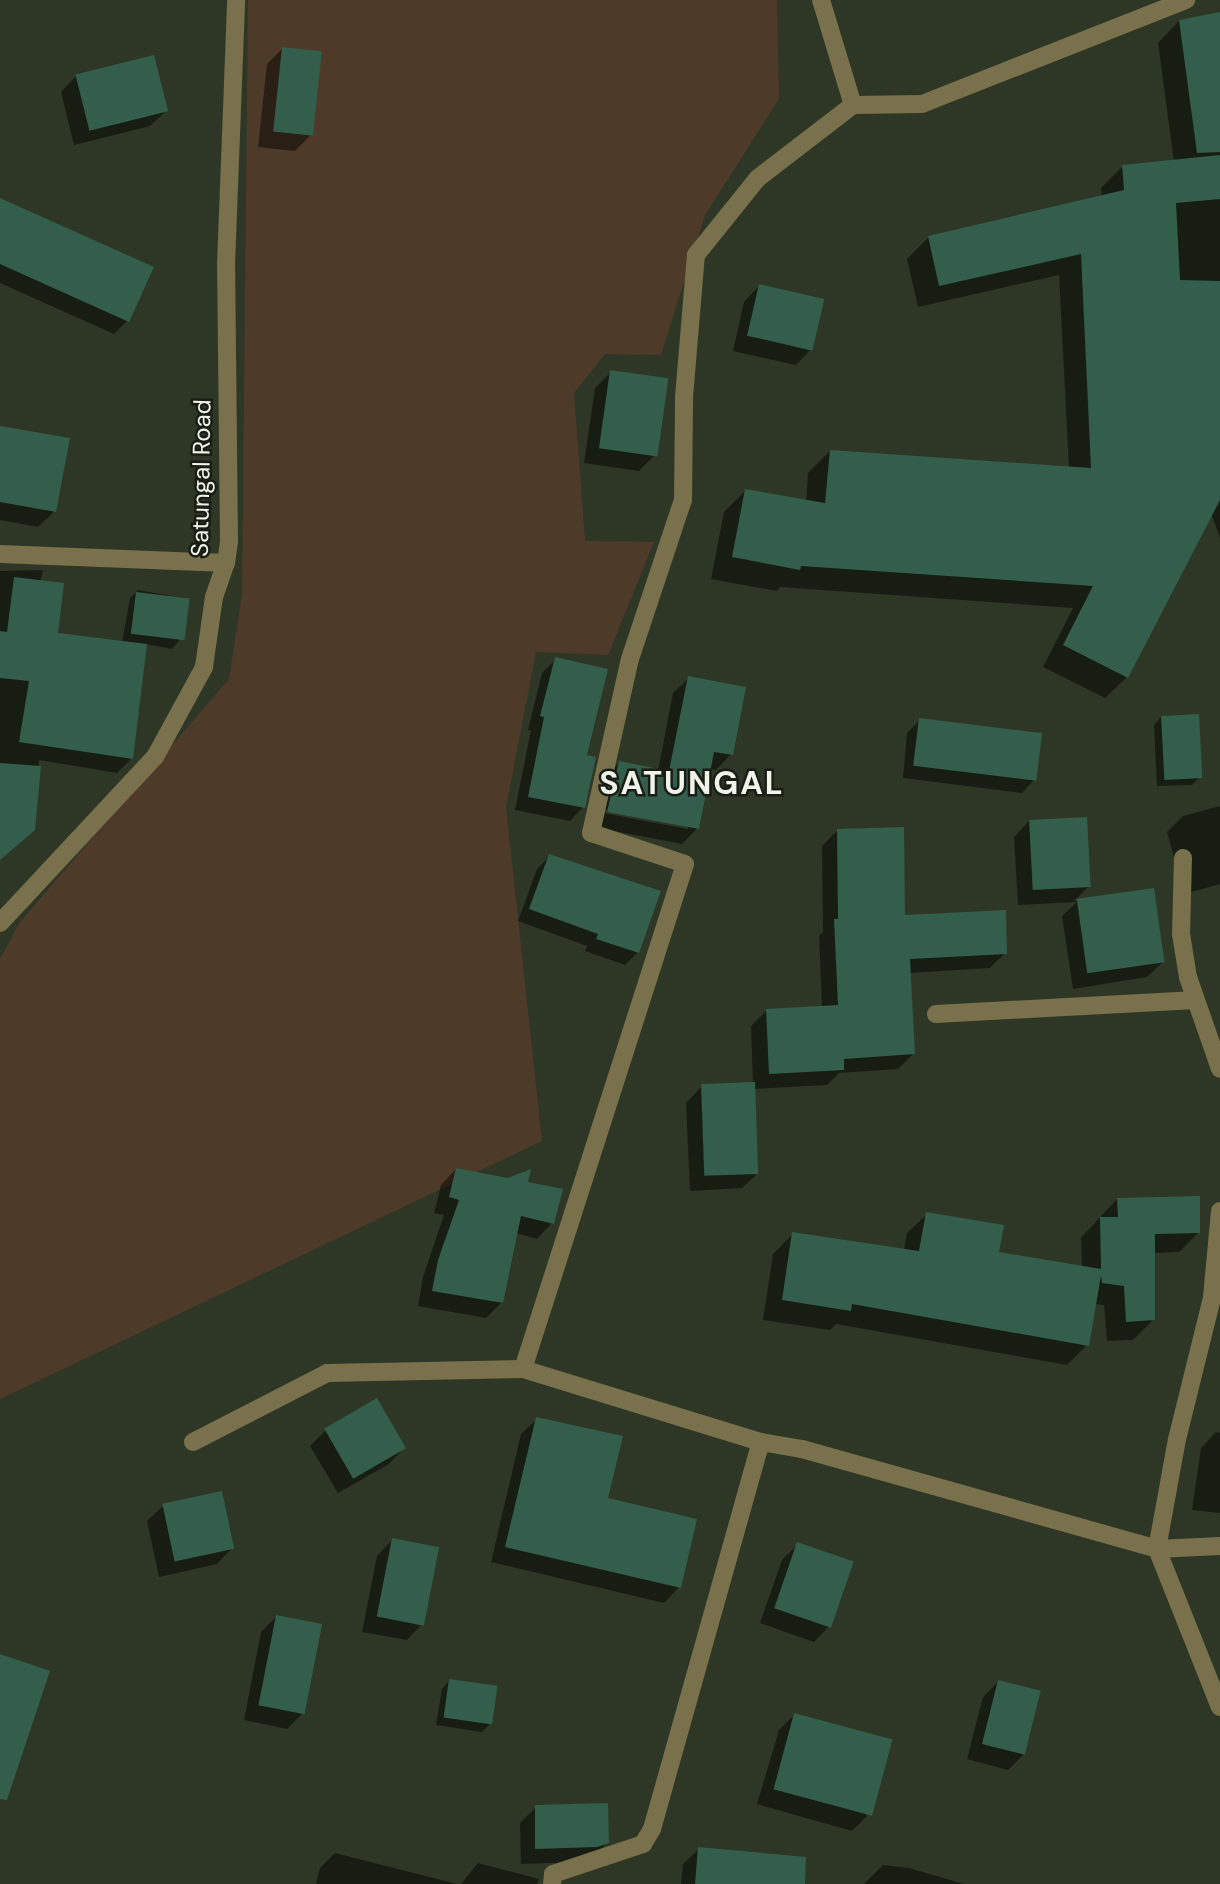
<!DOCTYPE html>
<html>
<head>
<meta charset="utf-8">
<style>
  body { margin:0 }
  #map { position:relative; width:1220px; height:1884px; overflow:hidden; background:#2e3725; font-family:"DM Sans",sans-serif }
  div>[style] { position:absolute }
  .green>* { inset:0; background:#4e3a29 }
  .shadow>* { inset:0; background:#0007 }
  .building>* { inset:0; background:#325e4b; transform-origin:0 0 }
  .street>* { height:18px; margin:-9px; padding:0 9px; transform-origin:9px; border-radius:9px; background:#79704c }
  span { translate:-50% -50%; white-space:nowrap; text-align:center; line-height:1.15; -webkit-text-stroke:5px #191d15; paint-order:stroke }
  .street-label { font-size:24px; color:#eff5e9 }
  .district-label { font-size:32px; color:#eff5e9; font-weight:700; letter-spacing:2px }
</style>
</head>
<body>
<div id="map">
  <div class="green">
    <i style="clip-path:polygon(248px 0,777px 0,779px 99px,705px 215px,661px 355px,605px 354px,574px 393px,585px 541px,654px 542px,608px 655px,536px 652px,506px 807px,542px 1141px,0 1399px,0 959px,20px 922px,229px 679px,242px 594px)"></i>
  </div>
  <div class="shadow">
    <i style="clip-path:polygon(1220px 14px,1220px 538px,1211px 513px,1127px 677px,1105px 698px,1043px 667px,1073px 608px,780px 587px,777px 591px,711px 579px,724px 512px,746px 490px,806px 502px,808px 473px,830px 451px,1069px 468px,1059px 275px,918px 307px,907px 259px,929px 237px,1102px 197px,1101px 188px,1123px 166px,1174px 162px,1158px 43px,1179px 21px)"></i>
    <i style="clip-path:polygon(283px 48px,311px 135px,295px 151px,258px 147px,267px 64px)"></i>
    <i style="clip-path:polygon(76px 76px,166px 111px,150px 126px,74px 145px,61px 92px)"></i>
    <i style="clip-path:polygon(0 202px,127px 321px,114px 334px,0 283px)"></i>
    <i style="clip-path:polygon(759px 286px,811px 349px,796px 365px,733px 351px,744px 302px)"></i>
    <i style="clip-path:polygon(611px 372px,655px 455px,639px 471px,584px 463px,595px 388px)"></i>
    <i style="clip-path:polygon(0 431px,54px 512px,38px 527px,0 520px)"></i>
    <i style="clip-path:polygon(43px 570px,40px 582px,56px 634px,122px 642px,130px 598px,138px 590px,188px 599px,179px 641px,172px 649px,145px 644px,131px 759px,117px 773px,39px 760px,33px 829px,0 859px,0 571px)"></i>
    <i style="clip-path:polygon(556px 659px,585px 757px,583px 807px,570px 821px,515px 810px,531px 730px,528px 730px,542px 673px)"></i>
    <i style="clip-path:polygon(evenodd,689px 678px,731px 754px,716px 770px,709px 769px,698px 828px,682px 844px,593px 827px,604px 779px,619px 763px,658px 771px,673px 693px,689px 678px,599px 809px,688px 825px,688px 829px,598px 812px,599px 809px)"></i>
    <i style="clip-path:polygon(1161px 717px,1200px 777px,1192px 785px,1157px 786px,1154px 725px)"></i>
    <i style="clip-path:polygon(920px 720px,1034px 780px,1022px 793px,903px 778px,907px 733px)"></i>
    <i style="clip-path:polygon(1220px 806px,1220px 884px,1184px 894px,1167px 832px,1183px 816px)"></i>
    <i style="clip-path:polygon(1029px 821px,1089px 886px,1074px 901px,1153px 890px,1163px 962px,1147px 977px,1073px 989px,1062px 916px,1077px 902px,1018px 905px,1014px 837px)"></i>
    <i style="clip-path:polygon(838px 830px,904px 917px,1005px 953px,990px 968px,909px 973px,913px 1054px,898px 1069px,839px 1073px,827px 1085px,753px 1089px,758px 1173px,742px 1188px,690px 1191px,686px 1103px,701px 1087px,753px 1084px,751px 1026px,766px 1011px,822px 1008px,819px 936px,823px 932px,822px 846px)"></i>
    <i style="clip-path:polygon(550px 856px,638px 952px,625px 965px,585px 951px,587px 946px,518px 921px,537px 869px)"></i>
    <i style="clip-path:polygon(456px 1169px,526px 1183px,552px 1223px,537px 1239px,516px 1233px,502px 1302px,486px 1318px,418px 1306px,423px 1277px,444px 1215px,434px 1213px,441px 1185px)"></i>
    <i style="clip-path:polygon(1117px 1199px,1199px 1232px,1179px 1252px,1153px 1253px,1153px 1320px,1133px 1340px,1107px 1341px,1104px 1305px,1095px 1304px,1087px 1345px,1067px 1365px,836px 1324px,830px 1330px,763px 1320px,773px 1254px,793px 1234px,904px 1250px,907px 1233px,927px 1214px,997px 1254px,1082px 1268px,1081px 1238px)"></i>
    <i style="clip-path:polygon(537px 1419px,679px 1587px,664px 1603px,491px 1562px,521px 1434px)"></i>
    <i style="clip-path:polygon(326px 1430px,404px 1448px,389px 1464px,338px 1493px,310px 1446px)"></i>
    <i style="clip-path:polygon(1216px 1432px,1220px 1433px,1220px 1513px,1192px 1510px,1201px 1448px)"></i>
    <i style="clip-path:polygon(163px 1506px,232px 1548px,217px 1564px,159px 1577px,147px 1521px)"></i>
    <i style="clip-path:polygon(392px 1540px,422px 1624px,407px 1640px,362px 1632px,377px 1556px)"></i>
    <i style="clip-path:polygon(798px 1544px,829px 1626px,814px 1642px,760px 1623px,782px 1560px)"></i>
    <i style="clip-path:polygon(276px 1617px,303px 1713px,287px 1729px,244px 1720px,261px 1632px)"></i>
    <i style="clip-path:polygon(449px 1681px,490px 1724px,482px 1732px,436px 1725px,442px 1689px)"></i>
    <i style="clip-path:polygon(998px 1682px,1024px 1754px,1008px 1770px,967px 1759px,983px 1697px)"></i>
    <i style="clip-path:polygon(794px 1715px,867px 1816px,852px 1831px,757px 1804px,779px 1730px)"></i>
    <i style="clip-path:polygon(536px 1807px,607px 1843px,591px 1859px,580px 1862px,521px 1864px,520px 1823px)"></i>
    <i style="clip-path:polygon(699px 1849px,769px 1884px,681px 1884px,683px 1864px)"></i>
    <i style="clip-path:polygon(335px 1853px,457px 1884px,316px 1884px,320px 1868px)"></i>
    <i style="clip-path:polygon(478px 1863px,539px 1879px,537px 1884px,461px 1884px)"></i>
    <i style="clip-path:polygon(883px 1865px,909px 1868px,964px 1884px,864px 1884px)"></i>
  </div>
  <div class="building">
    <i style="clip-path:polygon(1220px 12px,1220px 152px,1197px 153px,1179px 20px)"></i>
    <i style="left:282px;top:47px;width:40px;height:85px;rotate:6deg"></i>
    <i style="left:154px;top:55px;width:58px;height:81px;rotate:76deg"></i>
    <i style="clip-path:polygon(1220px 155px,1220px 199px,1176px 203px,1180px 280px,1220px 281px,1220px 500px,1128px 678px,1063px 645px,1093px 586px,801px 566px,800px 570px,732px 557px,745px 489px,825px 503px,830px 450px,1091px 468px,1081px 254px,939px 286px,928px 236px,1124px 190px,1122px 165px)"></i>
    <i style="clip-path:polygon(0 198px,154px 267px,129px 322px,0 264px)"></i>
    <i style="left:759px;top:284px;width:67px;height:53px;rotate:13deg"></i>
    <i style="left:610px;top:370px;width:59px;height:79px;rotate:8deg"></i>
    <i style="clip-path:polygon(0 426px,70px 438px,56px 512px,0 502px)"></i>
    <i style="clip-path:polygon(14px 577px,64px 583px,58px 633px,147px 644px,133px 759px,19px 742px,29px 681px,0 678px,0 631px,7px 632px)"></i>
    <i style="left:136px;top:592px;width:54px;height:42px;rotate:7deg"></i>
    <i style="clip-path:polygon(555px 657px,608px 669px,587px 755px,596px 757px,585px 808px,528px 797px,544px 717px,540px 716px)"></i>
    <i style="clip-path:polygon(688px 676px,746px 687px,733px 755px,714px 752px,699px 829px,607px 812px,619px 761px,669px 771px)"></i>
    <i style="left:1199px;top:714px;width:64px;height:38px;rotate:87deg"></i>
    <i style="left:919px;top:718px;width:124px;height:48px;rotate:7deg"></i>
    <i style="clip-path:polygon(0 763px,41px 766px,35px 830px,0 860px)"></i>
    <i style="left:1087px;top:817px;width:70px;height:58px;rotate:87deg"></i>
    <i style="clip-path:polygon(904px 827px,905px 915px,1006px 910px,1007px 954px,910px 959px,915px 1054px,844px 1059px,844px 1070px,769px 1074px,766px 1009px,838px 1005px,834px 919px,838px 919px,837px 829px)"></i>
    <i style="clip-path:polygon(549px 854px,661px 891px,639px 953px,596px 939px,598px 934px,529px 909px)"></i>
    <i style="left:1154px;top:888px;width:75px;height:78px;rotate:82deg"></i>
    <i style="left:755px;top:1082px;width:92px;height:54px;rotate:88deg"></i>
    <i style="clip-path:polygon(456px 1168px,508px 1178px,531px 1169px,528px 1182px,563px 1189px,554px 1224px,521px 1216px,503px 1303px,432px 1291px,438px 1260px,459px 1200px,449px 1197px)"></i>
    <i style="clip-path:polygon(1200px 1196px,1200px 1233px,1155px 1234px,1155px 1320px,1126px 1322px,1124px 1286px,1102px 1283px,1101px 1275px,1089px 1346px,852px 1304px,851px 1311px,782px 1300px,792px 1232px,919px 1251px,926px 1212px,1004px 1225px,999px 1252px,1101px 1269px,1100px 1217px,1118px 1217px,1117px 1198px)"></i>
    <i style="left:377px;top:1398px;width:58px;height:61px;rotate:60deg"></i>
    <i style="clip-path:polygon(536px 1417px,623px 1436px,608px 1498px,697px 1519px,681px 1588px,505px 1547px)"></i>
    <i style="left:222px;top:1491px;width:59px;height:61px;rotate:78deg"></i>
    <i style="left:392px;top:1538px;width:48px;height:80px;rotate:11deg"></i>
    <i style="left:797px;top:1542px;width:60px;height:70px;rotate:19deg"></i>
    <i style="left:276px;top:1615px;width:47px;height:92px;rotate:11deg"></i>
    <i style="clip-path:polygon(0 1654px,50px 1671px,7px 1800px,0 1799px)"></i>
    <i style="left:449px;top:1679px;width:49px;height:39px;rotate:8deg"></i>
    <i style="left:998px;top:1680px;width:44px;height:66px;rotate:14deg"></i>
    <i style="left:794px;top:1713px;width:102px;height:79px;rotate:15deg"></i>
    <i style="clip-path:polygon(608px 1803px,609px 1843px,597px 1847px,535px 1849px,535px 1805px)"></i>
    <i style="clip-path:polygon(698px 1847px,806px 1857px,805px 1884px,695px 1884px)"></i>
  </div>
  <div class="street">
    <i style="left:821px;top:0;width:110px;rotate:73.1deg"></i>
    <i style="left:0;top:554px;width:226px;rotate:2.3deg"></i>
    <i style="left:1183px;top:858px;width:76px;rotate:91.5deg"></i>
    <i style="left:1181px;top:934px;width:44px;rotate:80.8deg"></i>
    <i style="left:1188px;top:977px;width:97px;rotate:70.8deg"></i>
    <i style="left:0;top:923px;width:227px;rotate:-47deg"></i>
    <i style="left:155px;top:757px;width:102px;rotate:-61.4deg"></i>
    <i style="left:204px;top:667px;width:71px;rotate:-81.9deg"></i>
    <i style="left:214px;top:597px;width:36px;rotate:-71deg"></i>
    <i style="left:226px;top:563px;width:22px;rotate:-82deg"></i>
    <i style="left:229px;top:541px;width:276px;rotate:-90.6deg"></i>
    <i style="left:226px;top:265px;width:265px;rotate:-87.8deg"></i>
    <i style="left:936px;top:1014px;width:260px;rotate:-3.1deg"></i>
    <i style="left:1220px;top:1211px;width:87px;rotate:95.3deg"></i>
    <i style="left:1212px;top:1298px;width:145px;rotate:103.9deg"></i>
    <i style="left:1177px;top:1439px;width:112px;rotate:100.3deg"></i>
    <i style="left:1157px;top:1549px;width:170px;rotate:68.3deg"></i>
    <i style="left:523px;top:1369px;width:530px;rotate:-72.21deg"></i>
    <i style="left:685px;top:864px;width:99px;rotate:-161.7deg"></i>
    <i style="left:591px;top:833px;width:178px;rotate:-77.4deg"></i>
    <i style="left:630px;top:659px;width:168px;rotate:-71.6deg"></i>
    <i style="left:683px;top:500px;width:103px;rotate:-89.4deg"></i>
    <i style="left:684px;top:397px;width:143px;rotate:-85.2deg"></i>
    <i style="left:696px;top:255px;width:99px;rotate:-51.2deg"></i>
    <i style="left:758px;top:178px;width:120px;rotate:-37.5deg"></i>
    <i style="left:853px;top:105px;width:69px;rotate:-0.8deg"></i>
    <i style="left:922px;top:104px;width:284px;rotate:-21.5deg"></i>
    <i style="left:193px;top:1442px;width:151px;rotate:-27.2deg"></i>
    <i style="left:327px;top:1373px;width:196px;rotate:-1.2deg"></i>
    <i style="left:523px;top:1369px;width:249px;rotate:17.1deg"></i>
    <i style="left:761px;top:1442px;width:42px;rotate:9.7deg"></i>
    <i style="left:802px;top:1449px;width:369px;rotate:15.7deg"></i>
    <i style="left:1157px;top:1549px;width:63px;rotate:-2.7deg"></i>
    <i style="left:552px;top:1884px;width:10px;rotate:-84deg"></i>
    <i style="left:553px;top:1874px;width:95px;rotate:-18.4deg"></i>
    <i style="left:643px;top:1844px;width:17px;rotate:-59deg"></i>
    <i style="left:652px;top:1829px;width:402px;rotate:-74.3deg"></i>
  </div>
  <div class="street-label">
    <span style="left:201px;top:478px;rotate:-89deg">Satungal Road</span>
  </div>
  <div class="district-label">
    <span style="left:692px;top:783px">SATUNGAL</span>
  </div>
</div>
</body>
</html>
